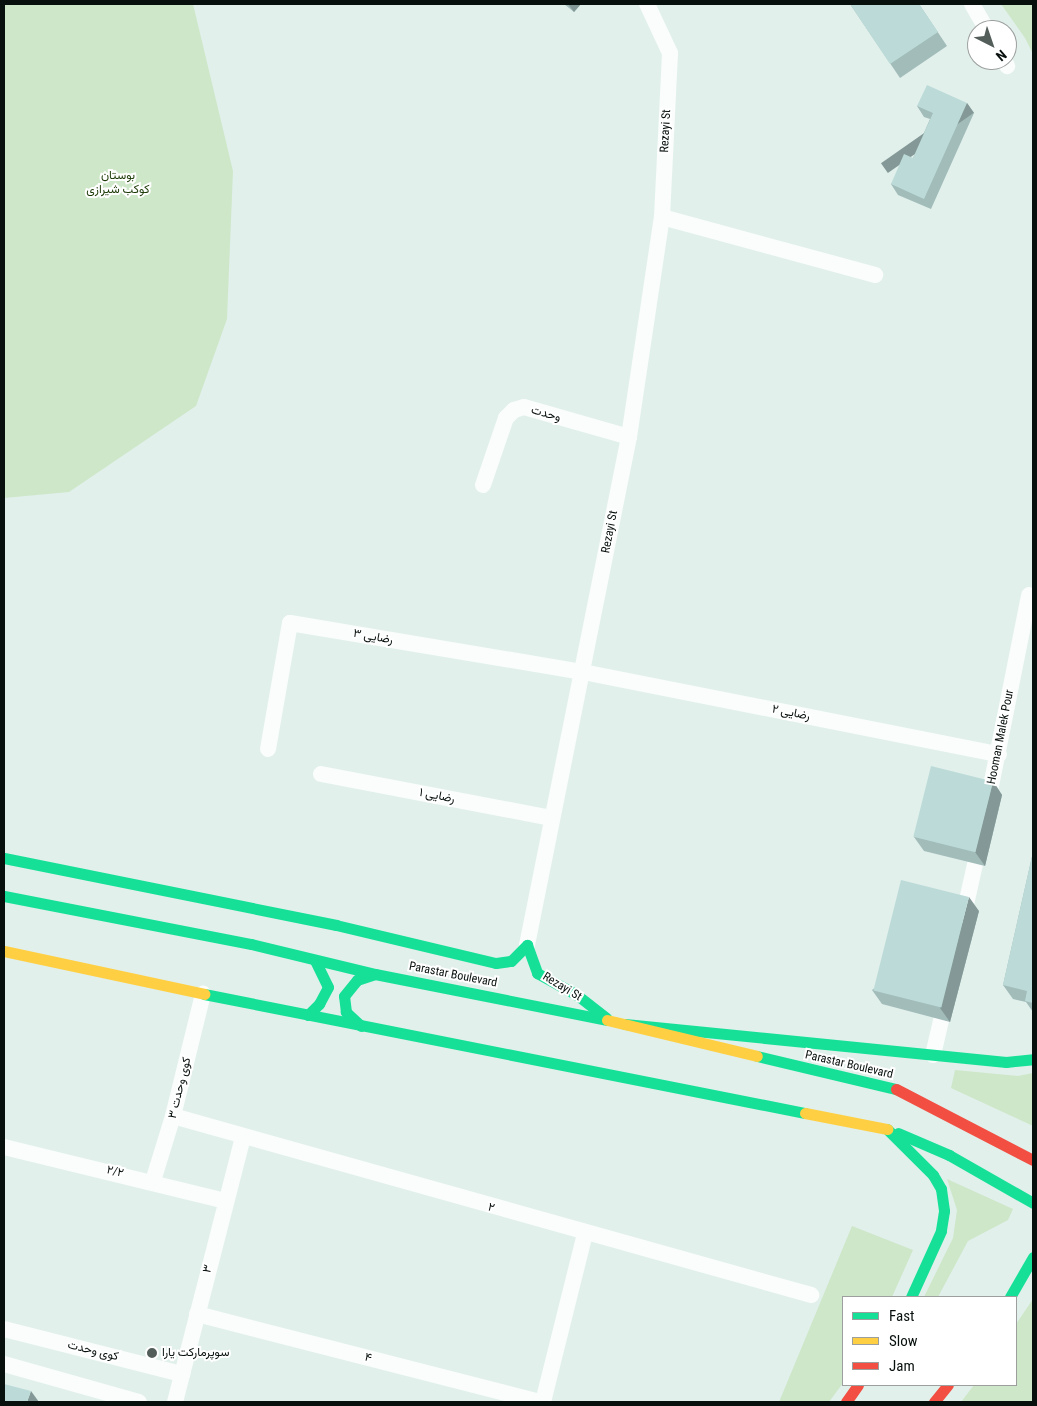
<!DOCTYPE html>
<html>
<head>
<meta charset="utf-8">
<style>
  body { margin:0 }
  #map { position:relative; width:1037px; height:1406px; overflow:hidden; background:#e1f0eb; font-family:"Roboto Condensed",Vazirmatn,sans-serif }
  div>[style] { position:absolute }
  .green>* { inset:0; background:#cee7c9 }
  .street>* { height:16px; margin:-8px; padding:0 8px; transform-origin:8px; border-radius:8px; background:#fafdfc }
  .fast>* { height:11px; margin:-5.5px; padding:0 5.5px; transform-origin:5.5px; border-radius:5.5px; background:#16e098 }
  .slow>* { height:11px; margin:-5.5px; padding:0 5.5px; transform-origin:5.5px; border-radius:5.5px; background:#ffcf43 }
  .jam>* { height:11px; margin:-5.5px; padding:0 5.5px; transform-origin:5.5px; border-radius:5.5px; background:#f24e42 }
  .wall>* { inset:0; background:#a2bcba }
  .shaded-wall>* { inset:0; background:#849997; transform-origin:0 0 }
  .building>* { inset:0; background:#bcdbd8; transform-origin:0 0 }
  .dots>* { width:14px; height:14px; translate:-50% -50%; box-sizing:border-box; border:2px solid #fff; border-radius:50% }
  span { translate:-50% -50%; white-space:nowrap; text-align:center; line-height:1.15; -webkit-text-stroke:4px #fff; paint-order:stroke }
  .street-label { font-size:12px; color:#07100d }
  .park-label { font-size:12px; color:#1c3a06 }
  .poi-label { font-size:12px; color:#07100d }
  .left { translate:0 -50%; text-align:left }
  .frame { position:absolute; inset:0; border:5px solid #07100d; pointer-events:none }
  .legend { position:absolute; left:842px; top:1296px; width:175px; height:90px; box-sizing:border-box; background:#fff; border:1px solid #9c9f9e; margin:0; padding:6px 9px; list-style:none; font-size:15px; color:#07100d }
  .legend li { display:flex; align-items:center; gap:10px; height:25px }
  .legend b { width:25px; border:1px solid #9c9f9e }
  .north { position:absolute; left:967px; top:20px; width:50px; height:50px; box-sizing:border-box; background:#fff; border:1px solid #9c9f9e; border-radius:50%; rotate:139deg; font-size:14px; font-weight:700; line-height:20px; text-align:center; color:#07100d }
  .north::after { content:''; display:block; margin:auto; width:18px; height:22px; background:#535e5b; clip-path:polygon(50% 0,100% 100%,50% 72%,0 100%) }
</style>
</head>
<body>
<div id="map">
  <div class="green">
    <i style="clip-path:polygon(4px 4px,193px 4px,233px 171px,227px 319px,196px 406px,69px 492px,4px 498px)"></i>
    <i style="clip-path:polygon(1001px 4px,1033px 4px,1033px 54px,1025px 38px)"></i>
    <i style="clip-path:polygon(955px 1070px,1018px 1076px,1033px 1073px,1033px 1126px,951px 1088px)"></i>
    <i style="clip-path:polygon(947px 1179px,1013px 1209px,1008px 1220px,968px 1241px,938px 1297px,924px 1297px,953px 1238px,957px 1210px)"></i>
    <i style="clip-path:polygon(852px 1226px,913px 1250px,892px 1297px,843px 1297px,843px 1383px,829px 1402px,779px 1402px)"></i>
    <i style="clip-path:polygon(1033px 1299px,1033px 1402px,961px 1402px,974px 1385px,1016px 1385px,1016px 1324px)"></i>
  </div>
  <div class="street">
    <i style="left:972px;top:4px;width:30px;rotate:60deg"></i>
    <i style="left:1004px;top:60px;width:7px;rotate:63deg"></i>
    <i style="left:662px;top:217px;width:221px;rotate:15.2deg"></i>
    <i style="left:483px;top:485px;width:71px;rotate:-71.1deg"></i>
    <i style="left:506px;top:418px;width:11px;rotate:-45deg"></i>
    <i style="left:514px;top:410px;width:10px;rotate:-17deg"></i>
    <i style="left:524px;top:407px;width:109px;rotate:15.9deg"></i>
    <i style="left:268px;top:749px;width:128px;rotate:-80.1deg"></i>
    <i style="left:290px;top:623px;width:297px;rotate:9.5deg"></i>
    <i style="left:583px;top:672px;width:424px;rotate:11.2deg"></i>
    <i style="left:321px;top:774px;width:235px;rotate:10.8deg"></i>
    <i style="left:988px;top:801px;width:210px;rotate:-78.7deg"></i>
    <i style="left:963px;top:918px;width:78px;rotate:-77.4deg"></i>
    <i style="left:527px;top:945px;width:518px;rotate:-78.65deg"></i>
    <i style="left:629px;top:437px;width:222px;rotate:-81.5deg"></i>
    <i style="left:662px;top:217px;width:164px;rotate:-87.2deg"></i>
    <i style="left:670px;top:53px;width:54px;rotate:-115.1deg"></i>
    <i style="left:933px;top:1055px;width:57px;rotate:-76.9deg"></i>
    <i style="left:173px;top:1116px;width:663px;rotate:15.67deg"></i>
    <i style="left:4px;top:1147px;width:228px;rotate:13.7deg"></i>
    <i style="left:153px;top:1181px;width:68px;rotate:-72.9deg"></i>
    <i style="left:173px;top:1116px;width:126px;rotate:-76.2deg"></i>
    <i style="left:197px;top:1314px;width:354px;rotate:14.4deg"></i>
    <i style="left:4px;top:1329px;width:184px;rotate:14.2deg"></i>
    <i style="left:4px;top:1364px;width:140px;rotate:15.7deg"></i>
    <i style="left:175px;top:1402px;width:274px;rotate:-75.6deg"></i>
    <i style="left:543px;top:1402px;width:173px;rotate:-76deg"></i>
  </div>
  <div class="fast">
    <i style="left:4px;top:858px;width:339px;rotate:11.4deg"></i>
    <i style="left:336px;top:925px;width:164px;rotate:13.4deg"></i>
    <i style="left:496px;top:963px;width:15px;rotate:-8deg"></i>
    <i style="left:511px;top:961px;width:23px;rotate:-45deg"></i>
    <i style="left:4px;top:896px;width:252px;rotate:11deg"></i>
    <i style="left:251px;top:944px;width:128px;rotate:13.6deg"></i>
    <i style="left:375px;top:974px;width:237px;rotate:11.2deg"></i>
    <i style="left:527px;top:945px;width:30px;rotate:70deg"></i>
    <i style="left:537px;top:973px;width:46px;rotate:28.8deg"></i>
    <i style="left:577px;top:995px;width:37px;rotate:38deg"></i>
    <i style="left:204px;top:994px;width:613px;rotate:11.2deg"></i>
    <i style="left:308px;top:1015px;width:16px;rotate:-45deg"></i>
    <i style="left:319px;top:1004px;width:19px;rotate:-62deg"></i>
    <i style="left:328px;top:987px;width:30px;rotate:-116deg"></i>
    <i style="left:625px;top:1024px;width:383px;rotate:5.7deg"></i>
    <i style="left:1006px;top:1062px;width:27px;rotate:-6deg"></i>
    <i style="left:361px;top:1026px;width:21px;rotate:-137deg"></i>
    <i style="left:346px;top:1012px;width:16px;rotate:-97deg"></i>
    <i style="left:344px;top:996px;width:21px;rotate:-51deg"></i>
    <i style="left:357px;top:980px;width:19px;rotate:-18deg"></i>
    <i style="left:757px;top:1056px;width:143px;rotate:13.4deg"></i>
    <i style="left:887px;top:1129px;width:65px;rotate:45deg"></i>
    <i style="left:933px;top:1175px;width:16px;rotate:60deg"></i>
    <i style="left:941px;top:1189px;width:22px;rotate:82deg"></i>
    <i style="left:944px;top:1211px;width:20px;rotate:99deg"></i>
    <i style="left:941px;top:1231px;width:72px;rotate:114.4deg"></i>
    <i style="left:898px;top:1133px;width:56px;rotate:23.3deg"></i>
    <i style="left:949px;top:1155px;width:97px;rotate:29.7deg"></i>
    <i style="left:1010px;top:1297px;width:46px;rotate:-60.1deg"></i>
  </div>
  <div class="slow">
    <i style="left:4px;top:951px;width:205px;rotate:12.1deg"></i>
    <i style="left:607px;top:1020px;width:154px;rotate:13.5deg"></i>
    <i style="left:805px;top:1113px;width:84px;rotate:11deg"></i>
  </div>
  <div class="jam">
    <i style="left:896px;top:1089px;width:154px;rotate:27.4deg"></i>
    <i style="left:846px;top:1402px;width:21px;rotate:-55deg"></i>
    <i style="left:934px;top:1402px;width:22px;rotate:-51deg"></i>
  </div>
  <div class="wall">
    <i style="clip-path:polygon(564px 4px,581px 4px,574px 12px)"></i>
    <i style="clip-path:polygon(850px 4px,919px 4px,947px 46px,900px 78px)"></i>
    <i style="clip-path:polygon(967px 103px,974px 113px,931px 209px,898px 195px,891px 184px,913px 158px,930px 119px,924px 117px,917px 106px)"></i>
    <i style="clip-path:polygon(993px 781px,1002px 795px,985px 866px,924px 851px,914px 837px)"></i>
    <i style="clip-path:polygon(1033px 852px,1033px 1012px,1026px 1002px,1013px 999px,1003px 985px)"></i>
    <i style="clip-path:polygon(979px 911px,950px 1022px,882px 1004px,872px 990px)"></i>
  </div>
  <div class="shaded-wall">
    <i style="clip-path:polygon(568px 4px,581px 4px,574px 12px)"></i>
    <i style="left:967px;top:103px;width:12px;height:105px;rotate:55deg"></i>
    <i style="clip-path:polygon(993px 781px,1002px 795px,985px 866px,975px 852px)"></i>
    <i style="clip-path:polygon(969px 897px,979px 911px,950px 1022px,940px 1008px)"></i>
    <i style="clip-path:polygon(31px 1391px,39px 1402px,27px 1402px)"></i>
  </div>
  <div class="building">
    <i style="clip-path:polygon(850px 4px,919px 4px,938px 32px,890px 64px)"></i>
    <i style="clip-path:polygon(927px 85px,967px 103px,924px 199px,891px 184px,904px 154px,913px 158px,933px 113px,917px 106px)"></i>
    <i style="left:931px;top:766px;width:64px;height:73px;rotate:14deg"></i>
    <i style="clip-path:polygon(1033px 852px,1033px 1003px,1025px 1001px,1027px 991px,1003px 985px)"></i>
    <i style="left:901px;top:880px;width:70px;height:114px;rotate:14deg"></i>
    <i style="clip-path:polygon(4px 1384px,31px 1391px,27px 1402px,4px 1402px)"></i>
  </div>
  <div class="dots">
    <i style="left:152px;top:1353px;background:#535e5b"></i>
  </div>
  <div class="street-label">
    <span style="left:666px;top:131px;rotate:-87deg">Rezayi St</span>
    <span style="left:546px;top:414px;rotate:16deg">وحدت</span>
    <span style="left:610px;top:532px;rotate:-79deg">Rezayi St</span>
    <span style="left:373px;top:637px;rotate:10deg">رضایی ۳</span>
    <span style="left:791px;top:713px;rotate:11deg">رضایی ۲</span>
    <span style="left:1001px;top:737px;rotate:-79deg">Hooman Malek Pour</span>
    <span style="left:437px;top:796px;rotate:11deg">رضایی ۱</span>
    <span style="left:453px;top:975px;rotate:11deg">Parastar Boulevard</span>
    <span style="left:562px;top:987px;rotate:31deg">Rezayi St</span>
    <span style="left:849px;top:1065px;rotate:13deg">Parastar Boulevard</span>
    <span style="left:180px;top:1088px;rotate:-76deg">کوی وحدت ۳</span>
    <span style="left:115px;top:1172px;rotate:13deg">۲/۲</span>
    <span style="left:491px;top:1208px;rotate:16deg">۲</span>
    <span style="left:208px;top:1269px;rotate:-76deg">۳</span>
    <span style="left:93px;top:1351px;rotate:14deg">کوی وحدت</span>
    <span style="left:368px;top:1358px;rotate:14deg">۴</span>
  </div>
  <div class="park-label">
    <span style="left:118px;top:183px">بوستان<br>کوکب شیرازی</span>
  </div>
  <div class="poi-label">
    <span class="left" style="left:162px;top:1353px">سوپرمارکت یارا</span>
  </div>
  <div class="frame"></div>
  <ul class="legend">
  <li><b style="height:6px;background:#16e098"></b>Fast</li>
  <li><b style="height:6px;background:#ffcf43"></b>Slow</li>
  <li><b style="height:6px;background:#f24e42"></b>Jam</li>
  </ul>
  <div class="north">N</div>
</div>
</body>
</html>
